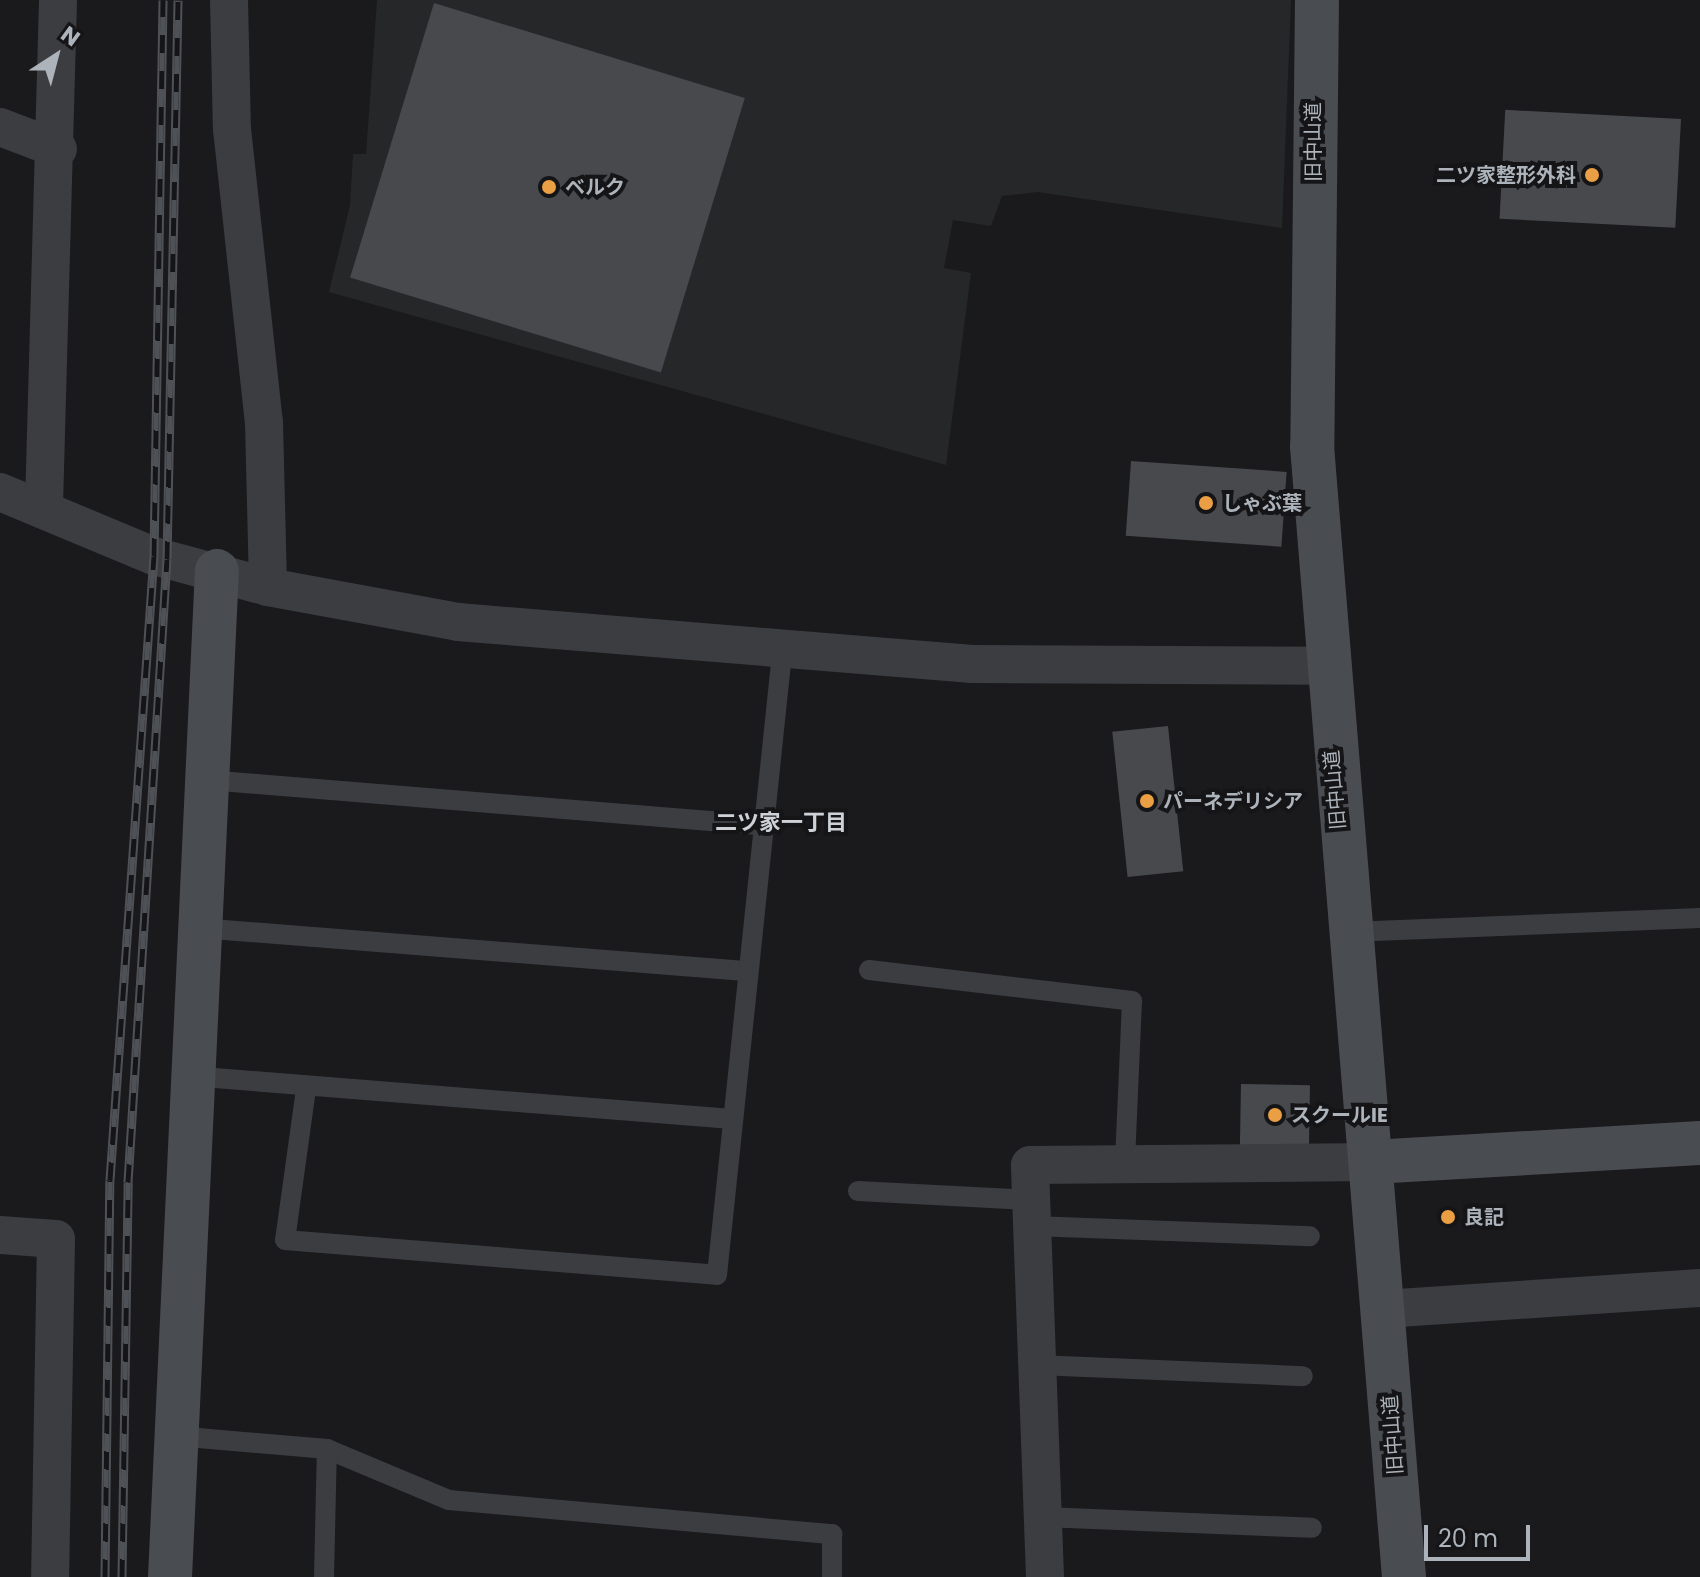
<!DOCTYPE html>
<html>
<head>
<meta charset="utf-8">
<style>
  body { margin:0 }
  #map { position:relative; width:1700px; height:1577px; overflow:hidden; background:#1a1a1c; font-family:Poppins,"Noto Sans JP",sans-serif }
  div>[style] { position:absolute }
  .built>* { inset:0; background:#262729 }
  .building>* { inset:0; background:#47494c; transform-origin:0 0 }
  .lane>* { height:20px; margin:-10px; padding:0 10px; transform-origin:10px; border-radius:10px; background:#3b3d41 }
  .street>* { height:38px; margin:-19px; padding:0 19px; transform-origin:19px; border-radius:19px; background:#3b3d41 }
  .secondary>* { height:44px; margin:-22px; padding:0 22px; transform-origin:22px; border-radius:22px; background:#494c51 }
  .rail>* { height:9px; margin-top:-4.5px; transform-origin:0; background:repeating-linear-gradient(90deg,#151517 0 18px,#4e5156 0 36px); box-sizing:border-box; border-block:2px solid #4e5156 }
  .dots>* { width:22px; height:22px; translate:-50% -50%; box-sizing:border-box; border:4px solid #151517; border-radius:50% }
  span { translate:-50% -50%; white-space:nowrap; text-align:center; line-height:1.15; -webkit-text-stroke:8px #151517; paint-order:stroke }
  .street-label { font-size:20px; color:#adb3bb }
  .poi-label { font-size:20px; color:#adb3bb; font-weight:700 }
  .right { translate:-100% -50%; text-align:right }
  .left { translate:0 -50%; text-align:left }
  .neighbourhood-label { font-size:22px; color:#ced2d7; font-weight:700 }
  .north { position:absolute; left:16px; top:16px; width:80px; height:80px; -webkit-text-stroke:6px #151517; paint-order:stroke; rotate:36deg; font-size:22px; font-weight:700; line-height:32px; text-align:center; color:#adb3bb }
  .north::after { content:''; display:block; margin:auto; width:28px; height:36px; background:#adb3bb; clip-path:polygon(50% 0,100% 100%,50% 72%,0 100%) }
  .scale { position:absolute; left:1424px; top:1525px; width:106px; height:36px; box-sizing:border-box; border:4px solid #adb3bb; border-top:0; padding-left:10px; font-size:24px; line-height:28px; white-space:nowrap; color:#adb3bb; -webkit-text-stroke:6px #151517; paint-order:stroke }
</style>
</head>
<body>
<div id="map">
  <div class="built">
    <i style="clip-path:polygon(377px 0,1291px 0,1282px 228px,1038px 192px,1002px 196px,991px 226px,953px 220px,944px 268px,971px 273px,946px 465px,329px 292px,350px 205px,353px 154px,366px 154px)"></i>
  </div>
  <div class="building">
    <i style="left:434px;top:3px;width:325px;height:287px;rotate:17deg"></i>
    <i style="left:1681px;top:119px;width:109px;height:176px;rotate:93deg"></i>
    <i style="left:1131px;top:461px;width:156px;height:75px;rotate:4deg"></i>
    <i style="left:1168px;top:726px;width:146px;height:56px;rotate:84deg"></i>
    <i style="left:1241px;top:1084px;width:69px;height:62px;rotate:1deg"></i>
  </div>
  <div class="lane">
    <i style="left:208px;top:780px;width:553px;rotate:4.67deg"></i>
    <i style="left:199px;top:928px;width:548px;rotate:4.5deg"></i>
    <i style="left:1349px;top:932px;width:351px;rotate:-2.3deg"></i>
    <i style="left:869px;top:970px;width:265px;rotate:6.7deg"></i>
    <i style="left:1132px;top:1001px;width:163px;rotate:92.5deg"></i>
    <i style="left:189px;top:1076px;width:545px;rotate:4.53deg"></i>
    <i style="left:306px;top:1089px;width:152px;rotate:97.9deg"></i>
    <i style="left:285px;top:1240px;width:433px;rotate:4.6deg"></i>
    <i style="left:717px;top:1275px;width:625px;rotate:-84.03deg"></i>
    <i style="left:858px;top:1191px;width:173px;rotate:3deg"></i>
    <i style="left:1032px;top:1226px;width:278px;rotate:2.1deg"></i>
    <i style="left:1037px;top:1365px;width:266px;rotate:2.4deg"></i>
    <i style="left:175px;top:1436px;width:153px;rotate:4.9deg"></i>
    <i style="left:327px;top:1449px;width:132px;rotate:22.7deg"></i>
    <i style="left:449px;top:1500px;width:385px;rotate:5.1deg"></i>
    <i style="left:832px;top:1534px;width:43px;rotate:90deg"></i>
    <i style="left:1043px;top:1517px;width:269px;rotate:2.3deg"></i>
    <i style="left:324px;top:1577px;width:128px;rotate:-88.7deg"></i>
  </div>
  <div class="street">
    <i style="left:229px;top:0;width:129px;rotate:88.7deg"></i>
    <i style="left:232px;top:129px;width:295px;rotate:83.8deg"></i>
    <i style="left:264px;top:422px;width:165px;rotate:88.6deg"></i>
    <i style="left:0;top:127px;width:62px;rotate:20.8deg"></i>
    <i style="left:0;top:492px;width:167px;rotate:22.6deg"></i>
    <i style="left:154px;top:556px;width:118px;rotate:15.2deg"></i>
    <i style="left:268px;top:587px;width:193px;rotate:10.4deg"></i>
    <i style="left:458px;top:622px;width:516px;rotate:4.67deg"></i>
    <i style="left:972px;top:664px;width:353px;rotate:0.3deg"></i>
    <i style="left:44px;top:505px;width:505px;rotate:-88.41deg"></i>
    <i style="left:0;top:1235px;width:56px;rotate:4.1deg"></i>
    <i style="left:56px;top:1239px;width:338px;rotate:91deg"></i>
    <i style="left:1383px;top:1309px;width:318px;rotate:-3.8deg"></i>
    <i style="left:1045px;top:1577px;width:412px;rotate:-92.1deg"></i>
    <i style="left:1030px;top:1165px;width:342px;rotate:-0.5deg"></i>
  </div>
  <div class="secondary">
    <i style="left:1317px;top:0;width:446px;rotate:90.6deg"></i>
    <i style="left:1312px;top:446px;width:1135px;rotate:85.35deg"></i>
    <i style="left:1372px;top:1162px;width:329px;rotate:-3.3deg"></i>
    <i style="left:170px;top:1577px;width:1007px;rotate:-87.33deg"></i>
  </div>
  <div class="rail">
    <i style="left:105px;top:1577px;width:397px;rotate:-89.3deg"></i>
    <i style="left:110px;top:1180px;width:626px;rotate:-85.97deg"></i>
    <i style="left:154px;top:556px;width:556px;rotate:-89.07deg"></i>
    <i style="left:122px;top:1577px;width:395px;rotate:-89.1deg"></i>
    <i style="left:128px;top:1182px;width:624px;rotate:-86.42deg"></i>
    <i style="left:167px;top:559px;width:559px;rotate:-88.87deg"></i>
  </div>
  <div class="dots">
    <i style="left:1592px;top:175px;background:#eb9f44"></i>
    <i style="left:549px;top:187px;background:#eb9f44"></i>
    <i style="left:1206px;top:503px;background:#eb9f44"></i>
    <i style="left:1147px;top:801px;background:#eb9f44"></i>
    <i style="left:1275px;top:1115px;background:#eb9f44"></i>
    <i style="left:1448px;top:1217px;background:#eb9f44"></i>
  </div>
  <div class="street-label">
    <span style="left:1313px;top:142px;rotate:-90deg">旧中山道</span>
    <span style="left:1335px;top:790px;rotate:-95deg">旧中山道</span>
    <span style="left:1393px;top:1435px;rotate:-94deg">旧中山道</span>
  </div>
  <div class="poi-label">
    <span class="right" style="left:1576px;top:175px">二ツ家整形外科</span>
    <span class="left" style="left:565px;top:187px">ベルク</span>
    <span class="left" style="left:1222px;top:503px">しゃぶ葉</span>
    <span class="left" style="left:1163px;top:801px">パーネデリシア</span>
    <span class="left" style="left:1291px;top:1115px">スクールIE</span>
    <span class="left" style="left:1464px;top:1217px">良記</span>
  </div>
  <div class="neighbourhood-label">
    <span style="left:781px;top:823px">二ツ家一丁目</span>
  </div>
  <div class="north">N</div>
  <div class="scale">20 m</div>
</div>
</body>
</html>
